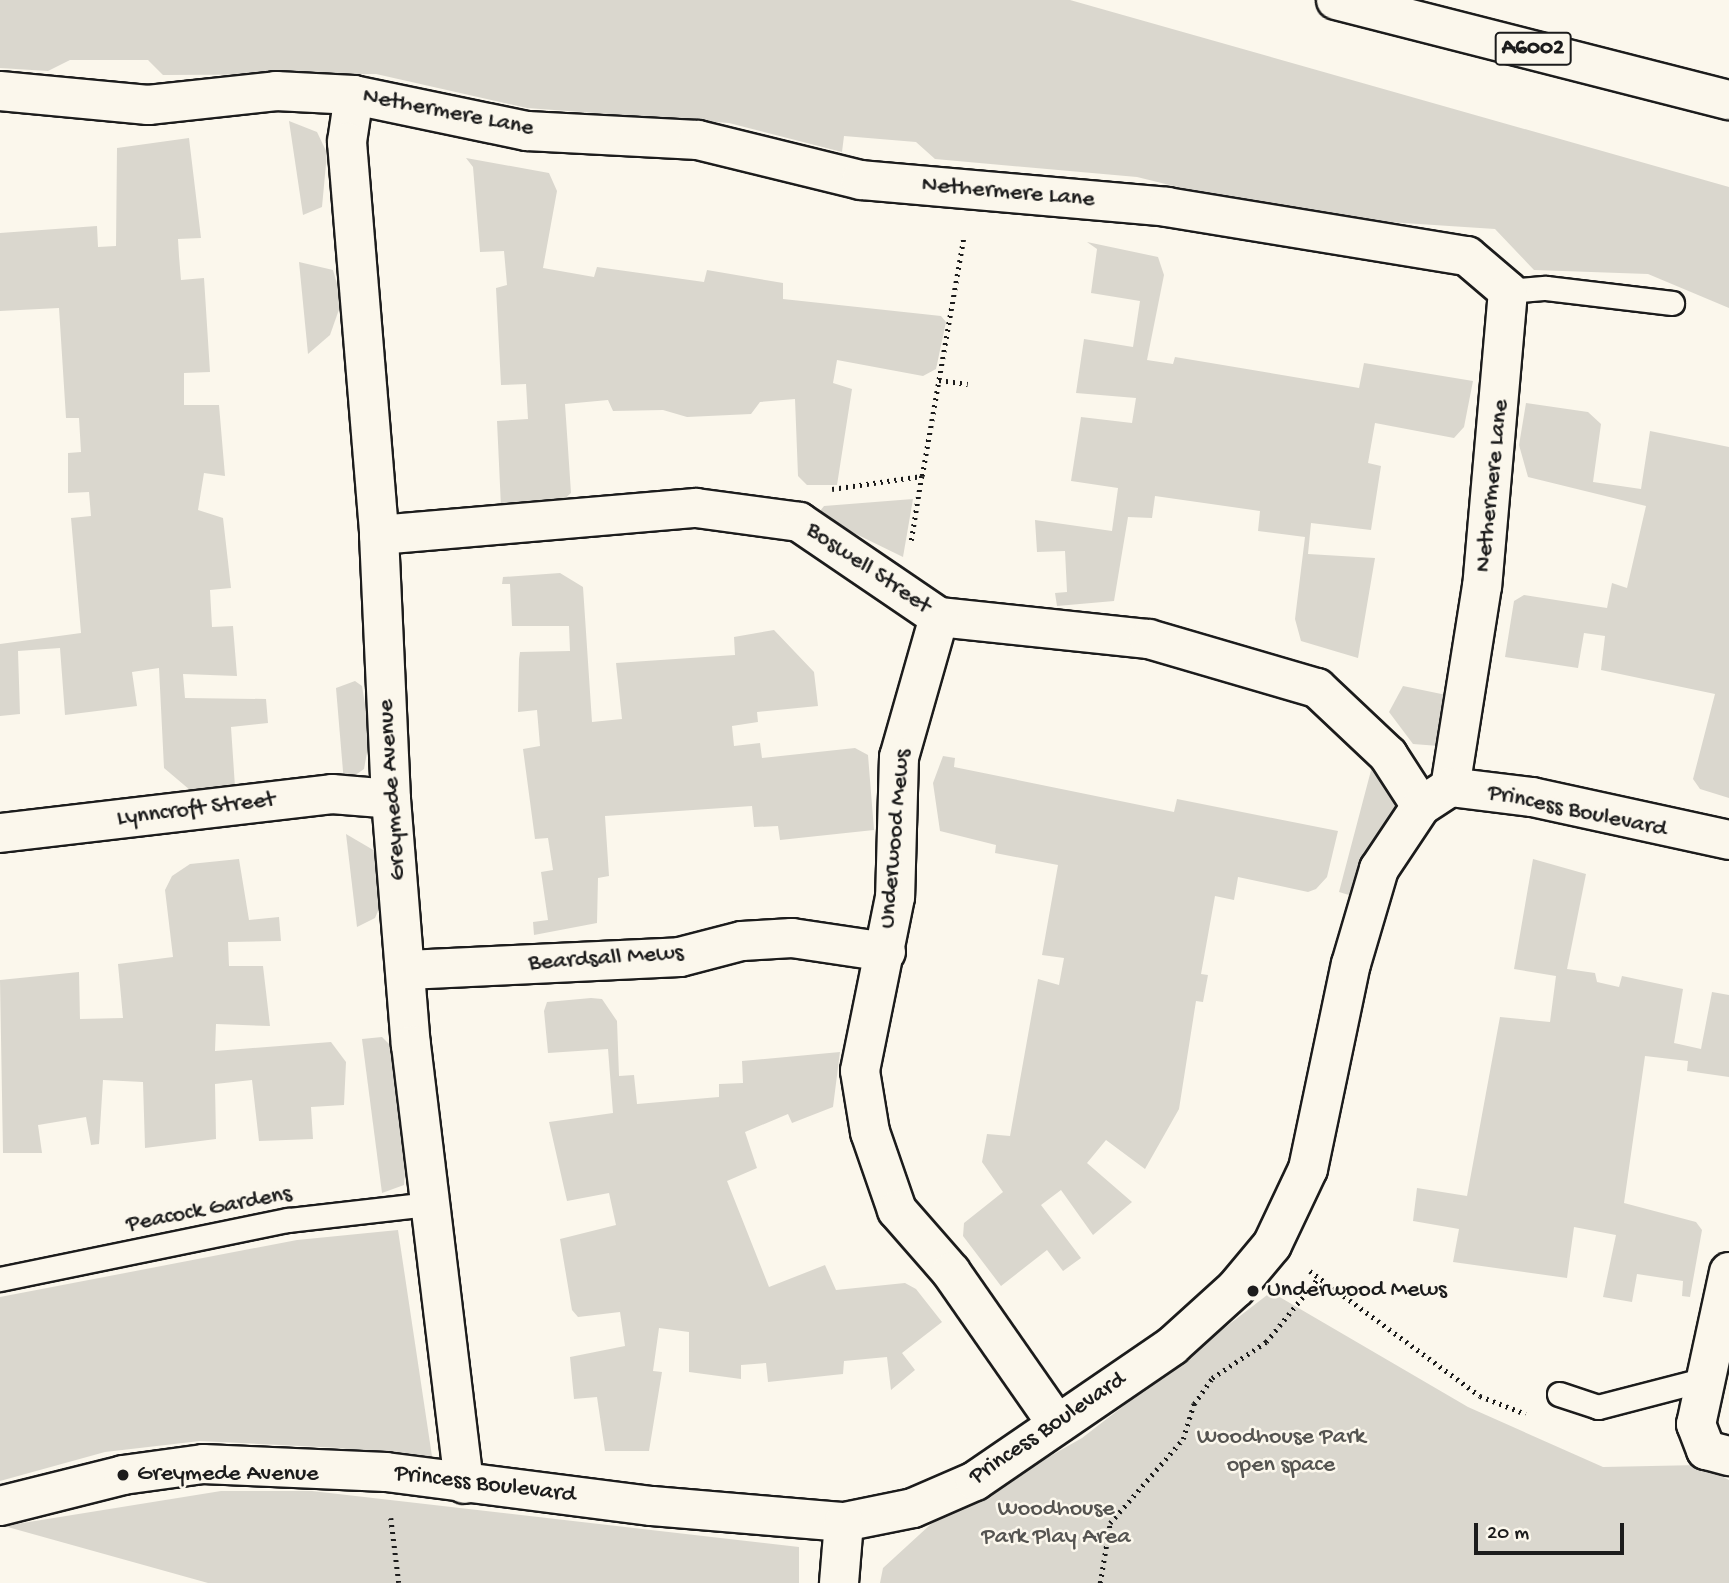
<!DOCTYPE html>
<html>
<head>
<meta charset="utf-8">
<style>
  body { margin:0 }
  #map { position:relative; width:1729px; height:1583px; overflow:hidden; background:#fbf7ec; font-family:"Gochi Hand",sans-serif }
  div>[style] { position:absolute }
  .green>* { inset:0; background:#dad7ce }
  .path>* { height:4.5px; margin-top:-2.25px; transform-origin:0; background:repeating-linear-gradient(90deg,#1c1c1c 0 2px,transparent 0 7px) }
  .roads { filter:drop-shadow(2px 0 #1c1c1c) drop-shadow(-2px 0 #1c1c1c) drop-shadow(0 2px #1c1c1c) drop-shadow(0 -2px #1c1c1c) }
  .service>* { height:23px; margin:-11.5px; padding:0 11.5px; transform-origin:11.5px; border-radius:11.5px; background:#fbf7ec }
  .minor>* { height:38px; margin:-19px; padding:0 19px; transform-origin:19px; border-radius:19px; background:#fbf7ec }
  .primary>* { height:38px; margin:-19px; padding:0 19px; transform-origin:19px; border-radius:19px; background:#fbf7ec }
  .dots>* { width:19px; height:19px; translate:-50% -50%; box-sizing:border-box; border:4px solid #fbf7ec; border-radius:50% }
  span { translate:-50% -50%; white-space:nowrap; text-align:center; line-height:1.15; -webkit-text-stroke:5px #fbf7ec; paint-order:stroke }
  .shield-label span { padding:2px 5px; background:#fbf7ec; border:2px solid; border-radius:5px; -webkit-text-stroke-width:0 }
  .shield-label { font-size:23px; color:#1c1c1c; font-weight:700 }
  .street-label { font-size:24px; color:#1c1c1c }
  .poi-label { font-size:24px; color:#1c1c1c }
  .left { translate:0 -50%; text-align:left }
  .park-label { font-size:24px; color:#555451 }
  .scale { position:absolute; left:1474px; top:1523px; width:150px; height:32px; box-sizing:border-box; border:4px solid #1c1c1c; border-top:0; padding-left:9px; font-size:21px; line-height:24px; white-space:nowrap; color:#1c1c1c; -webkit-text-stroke:5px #fbf7ec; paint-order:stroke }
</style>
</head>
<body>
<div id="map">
  <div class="green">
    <i style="clip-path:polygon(0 0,1070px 0,1729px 187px,1729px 308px,1648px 274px,1534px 270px,1495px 229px,1297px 216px,1137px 177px,935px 159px,916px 142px,844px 136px,842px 152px,729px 123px,527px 108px,376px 74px,163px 75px,148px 60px,70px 60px,48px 71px,0 68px)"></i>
    <i style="clip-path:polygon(289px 121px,317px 132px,327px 153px,322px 207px,303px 215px)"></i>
    <i style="clip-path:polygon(189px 138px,201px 238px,178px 239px,179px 256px,181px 280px,204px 278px,210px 372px,184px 373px,184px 405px,219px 405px,225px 476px,204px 473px,198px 510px,223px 518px,231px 588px,210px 590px,212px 627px,233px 626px,237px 676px,183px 674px,185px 698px,266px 699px,268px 723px,231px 727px,235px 787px,190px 790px,164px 768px,159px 668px,132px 672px,137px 706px,65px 715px,60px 648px,18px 651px,20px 714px,0 716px,0 644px,81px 633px,71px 518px,91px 516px,89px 492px,68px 493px,68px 453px,81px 452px,79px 418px,66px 418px,59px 308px,0 311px,0 233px,97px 226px,98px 247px,116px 246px,117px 148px)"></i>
    <i style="clip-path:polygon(466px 158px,549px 173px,557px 191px,543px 268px,594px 277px,597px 267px,704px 282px,707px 270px,783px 283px,783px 299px,941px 316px,946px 322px,936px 369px,923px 376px,837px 360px,833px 383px,852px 389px,837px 485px,807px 485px,798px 476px,795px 399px,760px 402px,751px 414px,687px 417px,663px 410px,613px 411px,608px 400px,565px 404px,571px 493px,560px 503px,501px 507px,497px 421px,528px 419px,526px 384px,501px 385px,496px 288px,507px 285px,504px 251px,480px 252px,473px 167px)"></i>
    <i style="clip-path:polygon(1087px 242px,1158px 257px,1164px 275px,1147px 360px,1173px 364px,1175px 357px,1359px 388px,1364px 363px,1473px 381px,1464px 427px,1454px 438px,1375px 423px,1368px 463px,1381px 466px,1371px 530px,1311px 523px,1308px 554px,1375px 558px,1358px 658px,1301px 641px,1295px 619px,1305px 537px,1258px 531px,1260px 511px,1155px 496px,1152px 518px,1128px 517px,1114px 601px,1057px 606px,1055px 593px,1067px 592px,1065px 551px,1037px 552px,1035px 520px,1112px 531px,1118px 488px,1071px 481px,1081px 417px,1132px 423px,1136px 398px,1076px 393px,1084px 339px,1133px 347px,1140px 301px,1091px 293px,1097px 249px)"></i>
    <i style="clip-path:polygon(299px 262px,333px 270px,342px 301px,330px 335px,308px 354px)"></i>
    <i style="clip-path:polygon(1526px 403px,1588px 412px,1601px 424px,1593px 482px,1641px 489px,1650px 431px,1729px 447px,1729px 798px,1700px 789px,1693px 779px,1715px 694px,1601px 670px,1605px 636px,1584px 633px,1578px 668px,1505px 657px,1514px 601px,1524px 595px,1607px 608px,1612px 583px,1627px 588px,1646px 506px,1528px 477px,1519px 445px)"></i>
    <i style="clip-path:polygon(913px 499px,903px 557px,817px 515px,824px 506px)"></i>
    <i style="clip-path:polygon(560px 573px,583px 587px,592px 722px,622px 719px,616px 663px,735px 655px,734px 637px,774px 630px,814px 672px,818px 706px,757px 712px,758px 722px,732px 726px,734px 746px,760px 743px,762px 758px,855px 748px,868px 755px,874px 830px,780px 840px,778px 826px,754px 827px,752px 806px,605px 816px,609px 876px,598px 878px,597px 923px,534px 935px,533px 922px,548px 920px,541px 872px,553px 870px,548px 838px,535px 839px,523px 749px,540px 746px,537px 710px,518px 712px,519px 659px,520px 652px,570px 651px,569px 626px,512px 626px,510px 584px,502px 584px,503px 577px)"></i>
    <i style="clip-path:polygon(355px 681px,362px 686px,370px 736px,364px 769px,344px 783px,336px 688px)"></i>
    <i style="clip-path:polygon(1403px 686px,1451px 696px,1439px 746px,1413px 744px,1389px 712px)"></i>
    <i style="clip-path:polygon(943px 756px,955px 758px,954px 767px,1174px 812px,1177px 799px,1338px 831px,1327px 877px,1316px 889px,1308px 892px,1238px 877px,1234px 900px,1215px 896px,1201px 974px,1208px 975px,1203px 1002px,1196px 1001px,1179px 1109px,1145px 1169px,1106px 1140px,1087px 1163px,1132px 1202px,1093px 1235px,1061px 1190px,1041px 1205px,1081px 1258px,1063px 1271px,1047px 1250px,1001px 1286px,963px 1236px,964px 1223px,1003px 1192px,982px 1162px,987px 1134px,1010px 1136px,1038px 979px,1059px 985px,1064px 958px,1042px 955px,1058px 865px,995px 853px,996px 845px,940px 831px,933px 783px)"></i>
    <i style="clip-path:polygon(1374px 759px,1395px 793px,1396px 811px,1359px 863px,1349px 895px,1339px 892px)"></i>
    <i style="clip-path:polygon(346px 834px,375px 851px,381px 904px,375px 918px,357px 927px)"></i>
    <i style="clip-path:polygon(239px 859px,249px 920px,279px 917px,281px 941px,228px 942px,229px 966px,263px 966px,270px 1026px,216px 1024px,215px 1051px,331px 1042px,346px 1062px,344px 1105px,311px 1107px,313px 1139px,259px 1141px,252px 1080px,215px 1084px,216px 1139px,145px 1148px,143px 1082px,103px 1080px,99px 1144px,91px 1145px,86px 1117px,38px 1125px,42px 1153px,3px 1153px,0 980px,79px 972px,80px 1019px,123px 1018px,118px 964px,173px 957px,165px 890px,172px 876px,190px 864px)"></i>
    <i style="clip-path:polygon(1533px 859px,1586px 874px,1567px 969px,1595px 973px,1597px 982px,1619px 987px,1622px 976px,1683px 989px,1674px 1043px,1701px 1049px,1712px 992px,1729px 995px,1729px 1077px,1687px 1071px,1688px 1061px,1645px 1056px,1624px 1203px,1696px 1222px,1702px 1230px,1690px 1297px,1682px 1296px,1683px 1281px,1637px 1274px,1632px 1302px,1603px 1297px,1616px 1235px,1574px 1227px,1567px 1278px,1453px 1262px,1459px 1229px,1413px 1221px,1417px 1188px,1467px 1196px,1500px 1017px,1550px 1022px,1556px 976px,1514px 969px)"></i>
    <i style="clip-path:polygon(591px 998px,602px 999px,617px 1021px,619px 1076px,634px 1075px,637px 1104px,719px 1097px,719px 1084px,743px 1083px,742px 1061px,840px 1052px,833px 1107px,792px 1123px,788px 1114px,745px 1132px,757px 1168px,727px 1181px,769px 1287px,825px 1265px,836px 1290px,905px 1283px,916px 1289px,942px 1322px,902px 1353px,915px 1370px,891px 1390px,887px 1357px,844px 1361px,843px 1374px,768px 1382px,766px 1363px,741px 1365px,741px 1379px,689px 1372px,689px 1332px,659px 1328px,653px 1371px,662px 1372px,649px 1451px,605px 1451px,597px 1397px,574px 1399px,570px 1357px,625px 1346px,620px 1312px,578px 1317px,572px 1310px,560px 1239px,616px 1225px,609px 1193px,567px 1201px,549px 1122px,613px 1113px,608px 1049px,548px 1053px,544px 1011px,547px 1002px)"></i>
    <i style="clip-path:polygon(382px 1037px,393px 1048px,406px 1159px,404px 1185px,382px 1193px,362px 1039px)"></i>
    <i style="clip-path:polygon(398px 1230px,433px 1463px,340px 1448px,200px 1441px,105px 1452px,0 1481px,0 1297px,297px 1240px)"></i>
    <i style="clip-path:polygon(1271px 1292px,1468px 1407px,1603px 1467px,1700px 1465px,1729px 1480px,1729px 1583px,880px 1583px,883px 1568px,931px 1524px,1082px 1438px)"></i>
    <i style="clip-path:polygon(221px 1491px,312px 1491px,799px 1547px,799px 1583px,208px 1583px,4px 1526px)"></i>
  </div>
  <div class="path">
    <i style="left:939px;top:380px;width:29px;rotate:8deg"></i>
    <i style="left:922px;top:476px;width:244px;rotate:-80.1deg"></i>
    <i style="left:832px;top:489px;width:91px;rotate:-8.2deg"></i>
    <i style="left:922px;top:476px;width:69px;rotate:99.2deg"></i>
    <i style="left:1310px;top:1271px;width:211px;rotate:36.3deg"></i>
    <i style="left:1480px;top:1396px;width:49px;rotate:21.4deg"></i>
    <i style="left:391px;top:1518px;width:65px;rotate:83deg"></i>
    <i style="left:1100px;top:1583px;width:61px;rotate:-80.5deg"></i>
    <i style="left:1110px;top:1523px;width:111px;rotate:-49deg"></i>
    <i style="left:1183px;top:1439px;width:37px;rotate:-73deg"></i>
    <i style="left:1194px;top:1404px;width:32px;rotate:-55deg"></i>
    <i style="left:1212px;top:1378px;width:65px;rotate:-33.7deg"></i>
    <i style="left:1266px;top:1342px;width:84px;rotate:-50.8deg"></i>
  </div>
  <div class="roads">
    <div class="service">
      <i style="left:1508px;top:291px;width:38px;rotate:-5deg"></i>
      <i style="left:1546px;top:288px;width:127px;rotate:6.8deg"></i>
      <i style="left:0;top:1279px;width:294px;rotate:-11.6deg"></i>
      <i style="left:288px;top:1220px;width:142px;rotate:-6.5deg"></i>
      <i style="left:1559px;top:1394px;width:41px;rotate:18.4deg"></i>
      <i style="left:1598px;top:1407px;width:107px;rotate:-14.6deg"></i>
    </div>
    <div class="minor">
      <i style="left:0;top:91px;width:149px;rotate:5.4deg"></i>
      <i style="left:148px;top:105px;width:129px;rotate:-6.2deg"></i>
      <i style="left:276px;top:91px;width:78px;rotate:2.9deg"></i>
      <i style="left:354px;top:95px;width:177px;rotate:11.8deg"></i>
      <i style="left:527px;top:131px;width:171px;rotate:3deg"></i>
      <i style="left:698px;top:140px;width:168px;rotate:13.8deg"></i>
      <i style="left:861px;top:180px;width:307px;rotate:5deg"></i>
      <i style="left:1167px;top:207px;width:304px;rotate:9.3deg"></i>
      <i style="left:1467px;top:256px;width:54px;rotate:40.5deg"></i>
      <i style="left:1508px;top:291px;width:296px;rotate:95deg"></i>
      <i style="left:1482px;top:586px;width:204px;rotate:99deg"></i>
      <i style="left:354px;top:95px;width:48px;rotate:98.5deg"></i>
      <i style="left:347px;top:142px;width:394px;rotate:85.3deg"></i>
      <i style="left:379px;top:535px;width:264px;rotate:87.4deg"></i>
      <i style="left:391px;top:799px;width:247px;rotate:85.4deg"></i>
      <i style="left:411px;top:1045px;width:442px;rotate:83.1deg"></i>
      <i style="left:379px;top:535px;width:318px;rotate:-4.9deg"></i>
      <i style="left:696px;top:508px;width:104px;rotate:7.7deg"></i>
      <i style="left:799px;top:522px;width:169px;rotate:34.2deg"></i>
      <i style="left:939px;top:617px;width:211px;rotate:6deg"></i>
      <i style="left:1149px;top:639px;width:175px;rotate:16.3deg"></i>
      <i style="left:1317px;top:688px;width:98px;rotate:43.3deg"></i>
      <i style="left:1388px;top:755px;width:61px;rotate:57.1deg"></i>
      <i style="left:939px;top:617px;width:146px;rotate:105.9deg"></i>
      <i style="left:899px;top:757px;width:140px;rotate:91.6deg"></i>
      <i style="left:895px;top:897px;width:177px;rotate:101.4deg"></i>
      <i style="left:860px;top:1071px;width:62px;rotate:80.7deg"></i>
      <i style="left:870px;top:1132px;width:83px;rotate:70.9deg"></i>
      <i style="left:897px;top:1210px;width:82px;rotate:48.9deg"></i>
      <i style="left:951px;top:1272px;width:185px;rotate:55.1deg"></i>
      <i style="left:0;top:833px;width:334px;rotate:-6.7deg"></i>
      <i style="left:332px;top:794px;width:59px;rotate:4.8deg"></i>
      <i style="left:407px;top:970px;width:273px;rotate:-2.7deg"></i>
      <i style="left:680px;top:957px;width:64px;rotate:-14.5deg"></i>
      <i style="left:742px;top:941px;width:50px;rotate:-3.4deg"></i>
      <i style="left:792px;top:938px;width:95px;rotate:8.5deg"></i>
      <i style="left:1729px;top:1272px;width:156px;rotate:102.2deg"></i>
      <i style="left:1696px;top:1424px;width:28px;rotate:69deg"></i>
      <i style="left:1706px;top:1450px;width:24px;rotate:15deg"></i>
      <i style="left:0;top:1506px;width:127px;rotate:-14.1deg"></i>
      <i style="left:123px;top:1475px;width:81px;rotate:-7.8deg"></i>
      <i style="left:203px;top:1464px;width:183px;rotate:2.5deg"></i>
      <i style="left:386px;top:1472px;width:268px;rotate:7.3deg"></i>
      <i style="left:652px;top:1506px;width:193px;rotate:4.8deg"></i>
      <i style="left:844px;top:1522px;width:70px;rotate:-11.5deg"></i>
      <i style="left:913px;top:1508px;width:68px;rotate:-23.5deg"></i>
      <i style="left:975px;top:1481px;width:239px;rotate:-34.4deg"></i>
      <i style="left:1172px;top:1346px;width:86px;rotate:-42.2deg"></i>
      <i style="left:1236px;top:1288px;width:56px;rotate:-50.1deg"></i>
      <i style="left:1272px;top:1245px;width:84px;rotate:-64.7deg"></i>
      <i style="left:1308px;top:1169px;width:209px;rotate:-78.2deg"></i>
      <i style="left:1351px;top:964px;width:99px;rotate:-73.6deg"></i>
      <i style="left:1379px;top:869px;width:76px;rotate:-56.3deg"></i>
      <i style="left:1421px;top:806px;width:35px;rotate:-33deg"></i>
      <i style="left:1450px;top:787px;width:83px;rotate:7deg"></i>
      <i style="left:1532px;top:797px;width:202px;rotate:12.3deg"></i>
      <i style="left:839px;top:1583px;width:61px;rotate:-85.3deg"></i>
    </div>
    <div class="primary">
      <i style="left:1336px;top:0;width:406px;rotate:14.3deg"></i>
    </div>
  </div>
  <div class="dots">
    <i style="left:1253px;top:1291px;background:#1c1c1c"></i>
    <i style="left:123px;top:1475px;background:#1c1c1c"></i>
  </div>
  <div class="shield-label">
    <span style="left:1533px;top:49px">A6002</span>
  </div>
  <div class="street-label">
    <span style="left:448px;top:113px;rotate:11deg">Nethermere Lane</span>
    <span style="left:1008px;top:193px;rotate:5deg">Nethermere Lane</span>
    <span style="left:1493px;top:486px;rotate:-84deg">Nethermere Lane</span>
    <span style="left:868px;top:569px;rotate:34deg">Boswell Street</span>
    <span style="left:393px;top:790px;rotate:-94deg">Greymede Avenue</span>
    <span style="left:196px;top:810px;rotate:-7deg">Lynncroft Street</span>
    <span style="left:1577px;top:812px;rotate:12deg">Princess Boulevard</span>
    <span style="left:896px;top:839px;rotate:-85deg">Underwood Mews</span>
    <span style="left:606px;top:959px;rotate:-4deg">Beardsall Mews</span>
    <span style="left:209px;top:1210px;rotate:-11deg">Peacock Gardens</span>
    <span style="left:1048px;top:1429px;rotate:-34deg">Princess Boulevard</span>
    <span style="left:485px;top:1485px;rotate:7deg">Princess Boulevard</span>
  </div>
  <div class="poi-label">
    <span class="left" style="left:1267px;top:1291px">Underwood Mews</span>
    <span class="left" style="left:137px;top:1475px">Greymede Avenue</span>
  </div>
  <div class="park-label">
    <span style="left:1281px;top:1452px">Woodhouse Park<br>open space</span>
    <span style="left:1056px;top:1524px">Woodhouse<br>Park Play Area</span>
  </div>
  <div class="scale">20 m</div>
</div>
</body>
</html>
